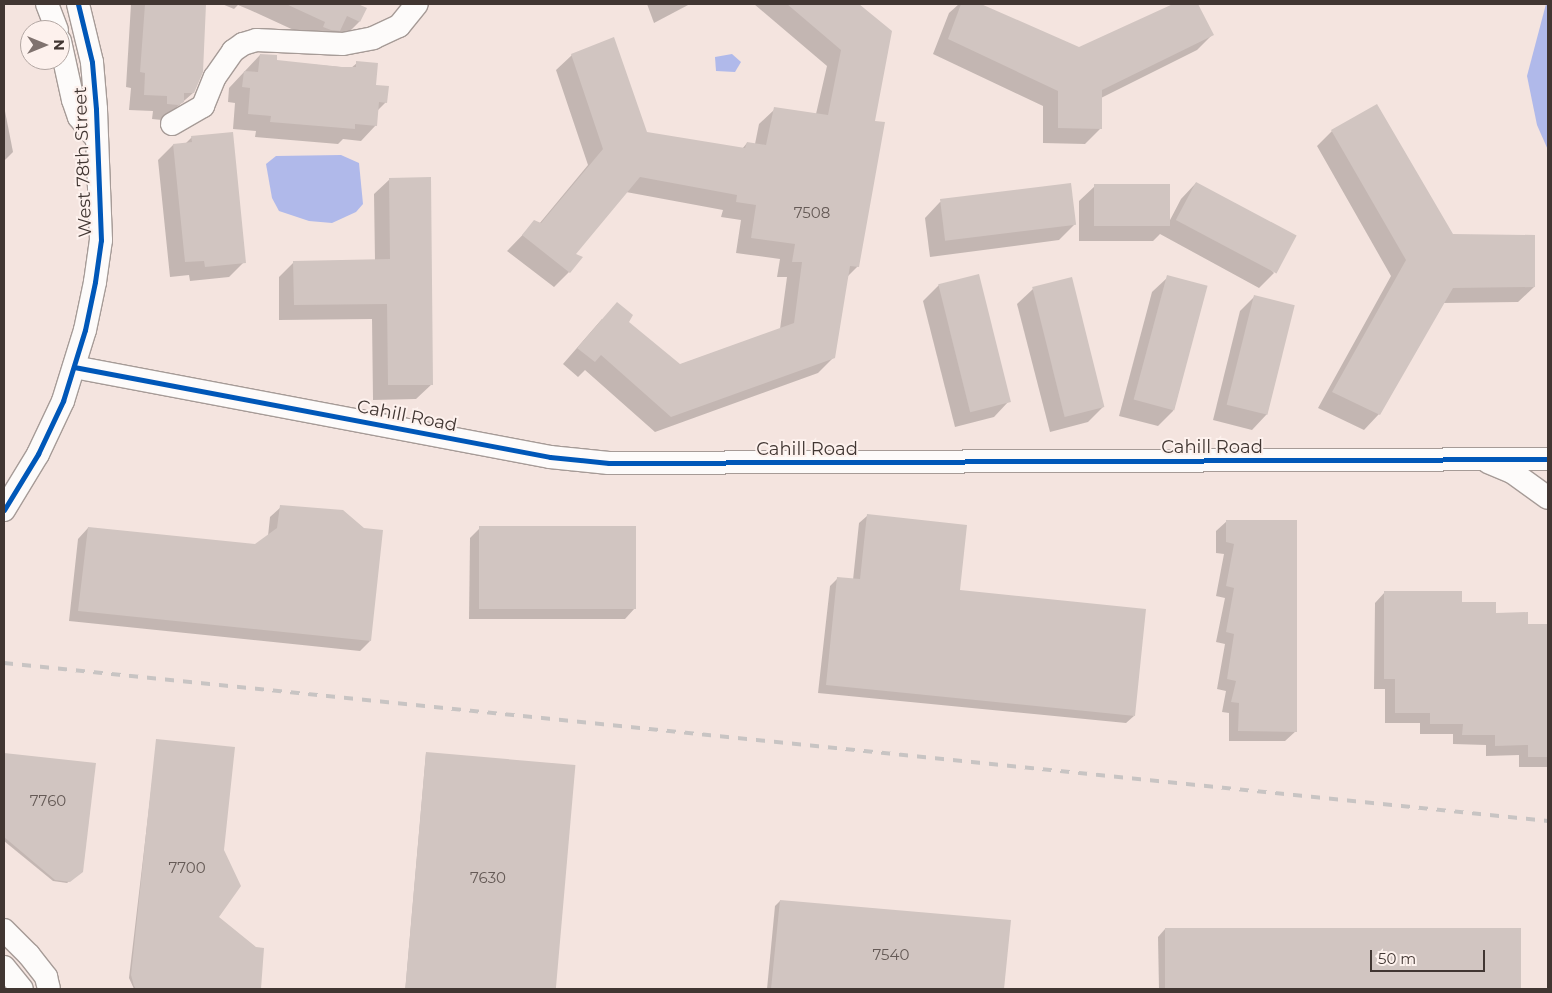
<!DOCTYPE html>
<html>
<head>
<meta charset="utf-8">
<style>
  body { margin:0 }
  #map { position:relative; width:1552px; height:993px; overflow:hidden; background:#f4e4df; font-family:Montserrat,sans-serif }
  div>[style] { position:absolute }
  .water>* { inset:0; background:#b0b9ea }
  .shadow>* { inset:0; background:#0003; transform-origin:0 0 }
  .building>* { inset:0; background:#d1c5c1; transform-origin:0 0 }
  .roads { filter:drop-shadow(1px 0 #a69b97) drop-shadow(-1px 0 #a69b97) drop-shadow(0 1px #a69b97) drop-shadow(0 -1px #a69b97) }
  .minor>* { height:22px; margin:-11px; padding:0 11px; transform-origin:11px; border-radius:11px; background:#fdfbfa }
  .rail>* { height:4px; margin-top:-2px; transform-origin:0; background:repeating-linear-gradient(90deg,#c8c4c3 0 9px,transparent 0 18px) }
  .cycleway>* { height:5px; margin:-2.5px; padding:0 2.5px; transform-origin:2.5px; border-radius:2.5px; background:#0057b8 }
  span { translate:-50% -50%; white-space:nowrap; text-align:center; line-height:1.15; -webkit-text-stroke:4px #fdf1ed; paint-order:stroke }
  .number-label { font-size:15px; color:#655a56 }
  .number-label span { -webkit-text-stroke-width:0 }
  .street-label { font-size:18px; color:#413632 }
  .frame { position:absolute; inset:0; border:5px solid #413632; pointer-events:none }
  .north { position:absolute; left:20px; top:20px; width:50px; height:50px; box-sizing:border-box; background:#fdf1ed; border:1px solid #b2a6a2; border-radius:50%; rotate:90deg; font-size:14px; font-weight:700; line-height:20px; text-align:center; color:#413632 }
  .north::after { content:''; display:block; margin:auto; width:18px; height:22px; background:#80736f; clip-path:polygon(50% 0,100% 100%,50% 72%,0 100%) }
  .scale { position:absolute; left:1370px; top:950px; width:115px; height:22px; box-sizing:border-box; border:2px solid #413632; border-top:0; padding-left:6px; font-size:15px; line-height:18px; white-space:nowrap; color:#413632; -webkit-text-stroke:4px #fdf1ed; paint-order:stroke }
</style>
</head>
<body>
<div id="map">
  <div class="water">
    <i style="clip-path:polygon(1546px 4px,1548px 4px,1548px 150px,1537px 125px,1527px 76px)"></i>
    <i style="clip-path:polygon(732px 54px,741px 62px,735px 72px,716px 71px,715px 57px)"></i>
    <i style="clip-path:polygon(341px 155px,359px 163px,363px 204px,356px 212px,332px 223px,309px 221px,279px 211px,272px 198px,266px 164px,276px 156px)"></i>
  </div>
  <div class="shadow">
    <i style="clip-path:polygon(131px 4px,205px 4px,193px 93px,162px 120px,152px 119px,153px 111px,129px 110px,131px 88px,126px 87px)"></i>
    <i style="clip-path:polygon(222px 4px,359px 4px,359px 22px,344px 37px,311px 38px,250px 10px,238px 5px,234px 9px)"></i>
    <i style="clip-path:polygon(647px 4px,690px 4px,654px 23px)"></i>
    <i style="clip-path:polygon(754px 4px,857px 4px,890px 31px,873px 122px,858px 266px,847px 277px,834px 357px,818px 373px,655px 432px,585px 370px,578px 377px,563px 364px,602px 319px,627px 322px,679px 365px,780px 329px,787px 277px,777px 277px,780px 259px,736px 253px,741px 220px,721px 217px,723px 210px,626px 192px,574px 255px,569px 272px,554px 287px,507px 251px,535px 222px,539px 224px,588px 165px,556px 70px,572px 55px,646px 133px,742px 149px,747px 143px,755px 144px,759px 124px,775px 109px,816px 114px,827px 66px)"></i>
    <i style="clip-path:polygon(959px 4px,978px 4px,1079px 49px,1176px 4px,1197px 4px,1212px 35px,1197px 50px,1101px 98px,1101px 128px,1085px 144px,1043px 143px,1043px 106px,933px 54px,949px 13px)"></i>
    <i style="clip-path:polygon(260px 55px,275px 61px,351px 68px,357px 63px,386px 102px,377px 111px,376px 125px,361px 141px,343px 139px,338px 144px,255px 137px,256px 131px,233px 129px,235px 103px,228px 102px,229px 88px)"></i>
    <i style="clip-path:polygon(4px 106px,13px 152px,4px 161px)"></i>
    <i style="clip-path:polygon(1332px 131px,1452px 235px,1534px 287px,1518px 302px,1443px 303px,1379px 414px,1364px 430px,1318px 408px,1391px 276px,1317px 146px)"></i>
    <i style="clip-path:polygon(192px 137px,244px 262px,229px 277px,190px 281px,189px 275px,170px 277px,158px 160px,173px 145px,185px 144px)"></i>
    <i style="clip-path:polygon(390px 179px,432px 384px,416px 399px,373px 400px,372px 319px,279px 320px,279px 277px,294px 262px,375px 261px,374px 194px)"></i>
    <i style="clip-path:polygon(1196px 183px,1274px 273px,1259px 288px,1160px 234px,1153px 241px,1079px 241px,1079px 201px,1095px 186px,1169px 222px,1181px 199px)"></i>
    <i style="clip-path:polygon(940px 202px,1075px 224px,1059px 240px,930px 257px,925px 218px)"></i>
    <i style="clip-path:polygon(1168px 277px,1173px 411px,1158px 426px,1119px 416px,1152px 292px)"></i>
    <i style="clip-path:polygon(939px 285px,1009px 401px,994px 417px,955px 427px,923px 301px)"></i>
    <i style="clip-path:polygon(1033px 289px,1103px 407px,1088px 422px,1050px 432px,1017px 304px)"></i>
    <i style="clip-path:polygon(1255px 296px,1267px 414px,1252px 430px,1213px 420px,1240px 311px)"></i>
    <i style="clip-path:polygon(281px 507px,370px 641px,360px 651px,69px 621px,78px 539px,88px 528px,255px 545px,268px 536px,270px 517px)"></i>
    <i style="clip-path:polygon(867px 516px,959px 591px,1134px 716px,1126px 723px,818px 693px,830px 586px,837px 579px,853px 580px,859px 523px)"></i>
    <i style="clip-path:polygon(1227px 521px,1296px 731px,1285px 741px,1229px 741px,1229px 713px,1222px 712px,1226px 691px,1217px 689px,1225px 644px,1216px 642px,1225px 598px,1216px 596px,1224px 554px,1216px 553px,1216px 531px)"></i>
    <i style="clip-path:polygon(480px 528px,635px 608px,625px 619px,469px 619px,470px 538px)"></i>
    <i style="clip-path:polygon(1385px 592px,1461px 603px,1527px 625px,1548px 625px,1548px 767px,1519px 767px,1519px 755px,1486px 756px,1486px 745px,1453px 744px,1453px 734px,1420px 734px,1420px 723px,1385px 723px,1385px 689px,1374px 689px,1375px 603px)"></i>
    <i style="clip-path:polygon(157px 740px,223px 850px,218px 917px,256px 948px,263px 949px,260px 989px,134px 989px,129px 978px)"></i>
    <i style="left:426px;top:753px;width:148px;height:237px;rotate:5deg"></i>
    <i style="clip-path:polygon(4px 755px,94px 764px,79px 874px,67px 883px,53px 881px,4px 841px)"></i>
    <i style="clip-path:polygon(780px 901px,1009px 921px,1003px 989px,767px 989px,775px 906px)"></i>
    <i style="clip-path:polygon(1165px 929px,1520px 929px,1520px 989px,1159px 989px,1158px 937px)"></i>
  </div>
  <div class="building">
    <i style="clip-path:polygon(145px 4px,206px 4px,203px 72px,194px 93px,184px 93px,184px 102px,178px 105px,167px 104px,167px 96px,144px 95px,145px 73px,140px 72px)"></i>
    <i style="clip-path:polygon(286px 4px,358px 4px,367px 8px,360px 22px,347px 16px,340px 31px,331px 30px,323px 27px,325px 22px)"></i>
    <i style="clip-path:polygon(787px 4px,859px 4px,892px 31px,875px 121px,885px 122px,859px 267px,850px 266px,835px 358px,671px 417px,601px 355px,595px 362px,577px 348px,617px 302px,633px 315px,629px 322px,680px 364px,794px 323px,802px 262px,792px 262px,795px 244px,751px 238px,756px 205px,736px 202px,737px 195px,640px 177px,576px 254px,583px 257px,570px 273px,522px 235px,534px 220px,541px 223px,603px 149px,571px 54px,614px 37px,647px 132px,745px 148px,747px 142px,766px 145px,774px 107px,828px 115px,841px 50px)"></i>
    <i style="clip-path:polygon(961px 4px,981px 4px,1079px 47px,1173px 4px,1198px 4px,1214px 35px,1102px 90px,1102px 129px,1058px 128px,1058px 91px,948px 39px)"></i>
    <i style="clip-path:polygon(260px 54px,277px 55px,277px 60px,342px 67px,356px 67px,356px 61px,378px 63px,376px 85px,389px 86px,387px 103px,379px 102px,377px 126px,355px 124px,355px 129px,270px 122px,271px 116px,248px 114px,250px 88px,242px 87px,244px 71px,258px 72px)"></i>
    <i style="clip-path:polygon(1377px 104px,1453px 234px,1535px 235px,1535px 287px,1453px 288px,1380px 415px,1332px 392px,1406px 260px,1331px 130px)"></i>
    <i style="clip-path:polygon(233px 132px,246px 263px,205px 267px,204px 261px,185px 262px,173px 144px,192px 142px,191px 136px)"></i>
    <i style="clip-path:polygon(431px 177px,433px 385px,388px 385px,387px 304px,294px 305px,293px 261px,390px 259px,389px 178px)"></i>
    <i style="left:1196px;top:182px;width:114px;height:43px;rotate:28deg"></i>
    <i style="left:1071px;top:183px;width:42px;height:132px;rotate:83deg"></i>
    <i style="left:1094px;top:184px;width:76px;height:42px"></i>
    <i style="left:979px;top:274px;width:132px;height:42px;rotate:76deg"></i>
    <i style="left:1167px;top:275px;width:42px;height:129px;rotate:15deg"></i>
    <i style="left:1072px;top:277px;width:134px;height:41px;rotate:76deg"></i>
    <i style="left:1254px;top:295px;width:42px;height:113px;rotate:14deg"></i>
    <i style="clip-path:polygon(280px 505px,343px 510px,364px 528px,383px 530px,371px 641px,78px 611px,88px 527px,255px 544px,277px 528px)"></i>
    <i style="clip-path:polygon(867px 514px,967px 525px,960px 590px,1146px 609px,1135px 716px,826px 685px,837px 577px,860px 579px)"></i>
    <i style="clip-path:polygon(1226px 520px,1297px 520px,1297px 732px,1238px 731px,1239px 703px,1231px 702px,1236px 681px,1227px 679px,1234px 634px,1226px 632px,1234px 588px,1226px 586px,1234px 544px,1226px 542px)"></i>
    <i style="left:636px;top:526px;width:83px;height:157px;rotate:90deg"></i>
    <i style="clip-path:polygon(1384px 591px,1462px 591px,1462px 602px,1496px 602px,1496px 613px,1528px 612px,1528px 624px,1548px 624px,1548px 757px,1528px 757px,1528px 745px,1495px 746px,1495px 735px,1462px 735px,1463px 724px,1430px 724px,1430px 713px,1395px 713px,1395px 679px,1384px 679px)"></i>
    <i style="clip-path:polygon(156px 739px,235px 747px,224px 850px,241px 886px,219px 917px,256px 947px,264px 948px,261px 989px,136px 989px,134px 986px,131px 975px)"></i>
    <i style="left:426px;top:752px;width:150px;height:238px;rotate:5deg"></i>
    <i style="clip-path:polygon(4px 753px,96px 763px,83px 872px,70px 882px,55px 880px,4px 837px)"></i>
    <i style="clip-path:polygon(780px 900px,1011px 920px,1004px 989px,771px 989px)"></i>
    <i style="left:1165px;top:928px;width:356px;height:61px"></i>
  </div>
  <div class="roads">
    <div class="minor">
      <i style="left:47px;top:4px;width:28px;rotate:69deg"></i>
      <i style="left:60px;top:41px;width:60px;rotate:77.6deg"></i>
      <i style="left:73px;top:100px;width:18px;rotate:71deg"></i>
      <i style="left:79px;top:117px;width:26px;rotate:51deg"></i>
      <i style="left:172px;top:124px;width:36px;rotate:-30deg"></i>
      <i style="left:203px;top:106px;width:31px;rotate:-68deg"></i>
      <i style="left:215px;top:77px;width:32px;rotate:-55deg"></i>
      <i style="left:233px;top:51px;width:12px;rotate:-35deg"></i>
      <i style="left:243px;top:44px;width:14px;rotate:-17deg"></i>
      <i style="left:256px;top:40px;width:87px;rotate:2.6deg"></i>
      <i style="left:343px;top:44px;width:31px;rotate:-11deg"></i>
      <i style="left:373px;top:38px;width:29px;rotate:-25deg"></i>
      <i style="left:399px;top:26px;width:28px;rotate:-51deg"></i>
      <i style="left:74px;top:367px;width:484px;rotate:10.7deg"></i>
      <i style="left:550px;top:457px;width:59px;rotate:5.8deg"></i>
      <i style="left:609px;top:463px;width:939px;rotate:-0.24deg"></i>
      <i style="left:1488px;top:462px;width:26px;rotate:23deg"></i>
      <i style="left:1512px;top:472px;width:44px;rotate:35.8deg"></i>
      <i style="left:4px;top:510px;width:66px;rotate:-58.7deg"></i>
      <i style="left:38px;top:454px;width:59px;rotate:-64.7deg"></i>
      <i style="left:63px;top:401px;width:74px;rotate:-72.8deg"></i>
      <i style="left:85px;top:330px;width:49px;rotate:-78.2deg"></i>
      <i style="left:95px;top:282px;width:42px;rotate:-81.9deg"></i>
      <i style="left:101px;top:240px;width:131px;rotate:-92.2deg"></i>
      <i style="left:96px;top:109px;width:47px;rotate:-94.9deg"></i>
      <i style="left:92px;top:62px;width:60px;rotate:-103.6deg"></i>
      <i style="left:4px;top:930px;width:35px;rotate:45deg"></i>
      <i style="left:29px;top:955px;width:28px;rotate:52deg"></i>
      <i style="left:46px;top:977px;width:12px;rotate:76deg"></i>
      <i style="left:4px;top:967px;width:28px;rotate:51deg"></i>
    </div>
  </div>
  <div class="rail">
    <i style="left:4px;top:663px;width:1552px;rotate:5.84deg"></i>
  </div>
  <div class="cycleway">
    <i style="left:74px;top:367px;width:484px;rotate:10.7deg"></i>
    <i style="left:550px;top:457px;width:59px;rotate:5.8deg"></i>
    <i style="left:609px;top:463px;width:939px;rotate:-0.24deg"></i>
    <i style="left:4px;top:510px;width:66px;rotate:-58.7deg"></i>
    <i style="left:38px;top:454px;width:59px;rotate:-64.7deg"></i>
    <i style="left:63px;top:401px;width:74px;rotate:-72.8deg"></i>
    <i style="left:85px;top:330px;width:49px;rotate:-78.2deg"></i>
    <i style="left:95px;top:282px;width:42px;rotate:-81.9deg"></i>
    <i style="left:101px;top:240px;width:131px;rotate:-92.2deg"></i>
    <i style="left:96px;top:109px;width:47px;rotate:-94.9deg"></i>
    <i style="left:92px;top:62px;width:60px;rotate:-103.6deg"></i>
  </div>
  <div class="number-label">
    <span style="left:812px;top:213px">7508</span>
    <span style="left:48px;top:801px">7760</span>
    <span style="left:187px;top:868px">7700</span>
    <span style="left:488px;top:878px">7630</span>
    <span style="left:891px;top:955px">7540</span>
  </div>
  <div class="street-label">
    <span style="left:83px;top:162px;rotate:-92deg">West 78th Street</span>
    <span style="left:407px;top:416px;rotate:11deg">Cahill Road</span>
    <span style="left:1212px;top:447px">Cahill Road</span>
    <span style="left:807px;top:449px">Cahill Road</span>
  </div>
  <div class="frame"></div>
  <div class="north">N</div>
  <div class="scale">50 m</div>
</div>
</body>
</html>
